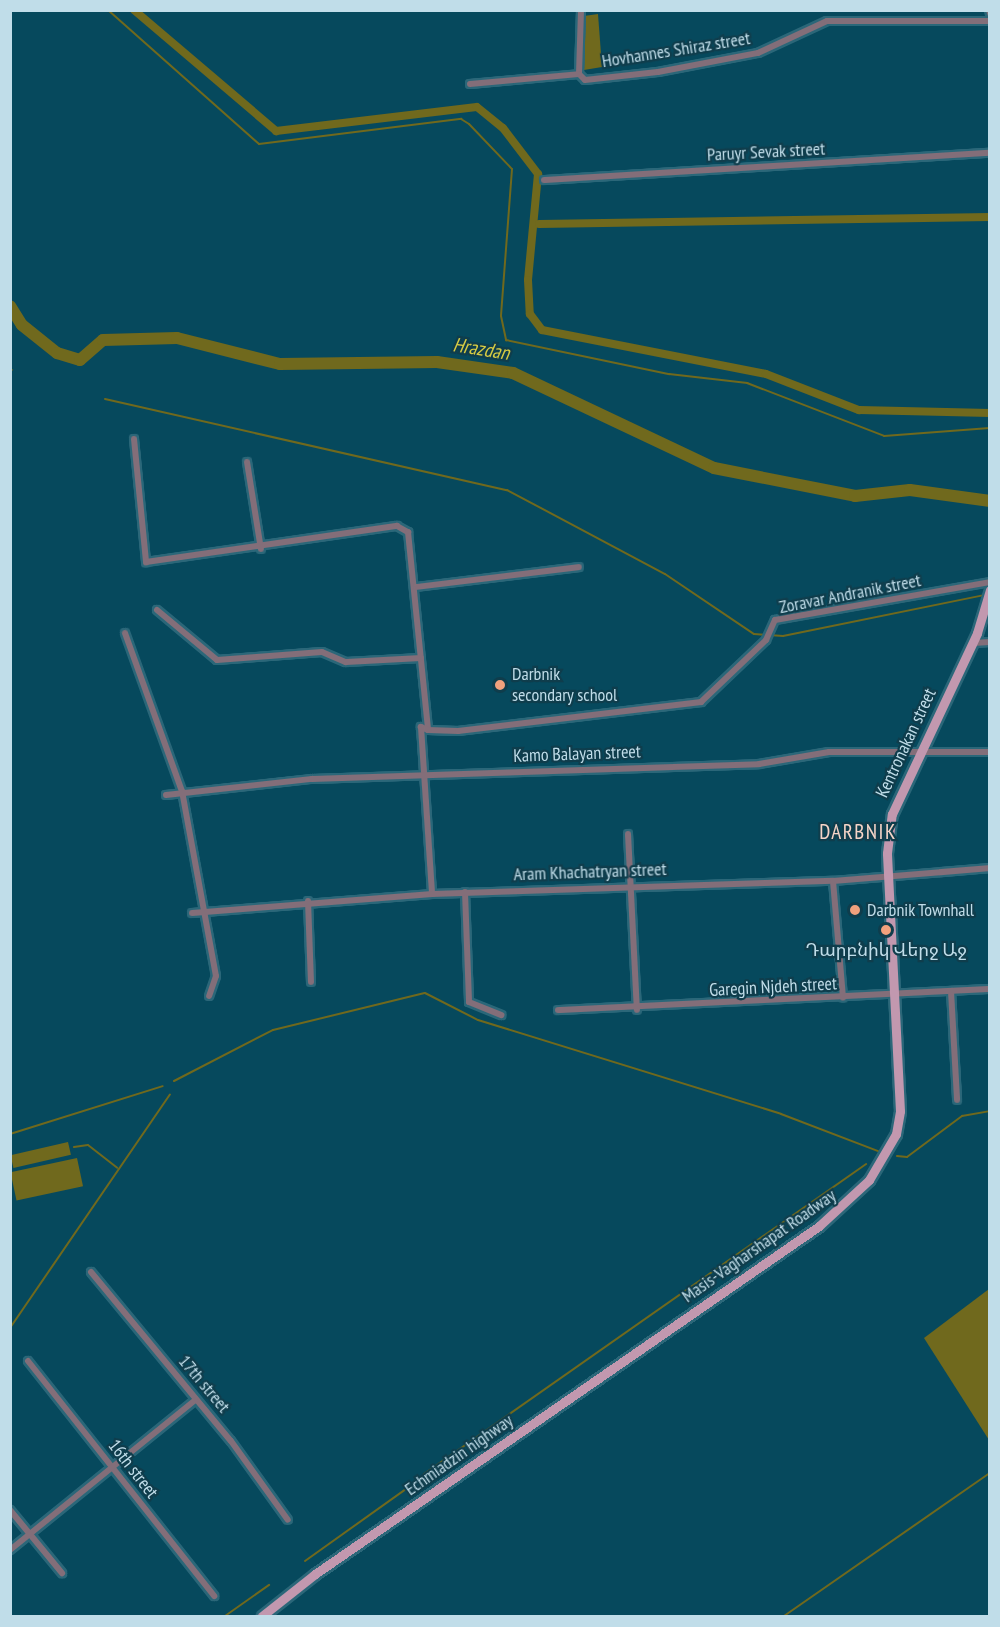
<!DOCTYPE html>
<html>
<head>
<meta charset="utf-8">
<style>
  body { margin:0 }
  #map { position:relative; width:1000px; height:1627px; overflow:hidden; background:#06495d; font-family:"PT Sans Narrow","Noto Sans Armenian",sans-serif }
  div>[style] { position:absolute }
  .water>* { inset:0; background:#70691d; transform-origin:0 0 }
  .stream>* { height:2px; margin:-1px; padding:0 1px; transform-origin:1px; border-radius:1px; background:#70691d }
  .canal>* { height:8px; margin:-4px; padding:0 4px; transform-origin:4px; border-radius:4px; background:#70691d }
  .river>* { height:12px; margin:-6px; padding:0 6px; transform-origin:6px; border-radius:6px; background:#70691d }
  .roads { filter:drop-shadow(2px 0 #2b6779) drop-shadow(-2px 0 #2b6779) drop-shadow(0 2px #2b6779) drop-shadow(0 -2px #2b6779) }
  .minor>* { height:6px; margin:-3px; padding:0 3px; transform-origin:3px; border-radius:3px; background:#836e79 }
  .primary>* { height:9px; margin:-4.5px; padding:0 4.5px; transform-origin:4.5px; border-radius:4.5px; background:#c298af }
  .dots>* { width:16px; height:16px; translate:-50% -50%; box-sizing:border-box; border:3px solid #0f3d4c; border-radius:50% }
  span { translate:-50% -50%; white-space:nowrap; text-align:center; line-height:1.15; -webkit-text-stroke:4.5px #0f3d4c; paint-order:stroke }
  .street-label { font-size:18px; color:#c0dde9 }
  .poi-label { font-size:18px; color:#c0dde9 }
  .left { translate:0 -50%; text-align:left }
  .water-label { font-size:20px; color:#d6cb44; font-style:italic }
  .quarter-label { font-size:21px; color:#f5d5c8; letter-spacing:1.5px }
  .frame { position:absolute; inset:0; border:12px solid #c0dde9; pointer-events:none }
</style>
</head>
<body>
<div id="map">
  <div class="water">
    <i style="clip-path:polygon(598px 14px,602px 67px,584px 70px,584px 16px)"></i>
    <i style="left:68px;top:1142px;width:13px;height:59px;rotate:77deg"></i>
    <i style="left:77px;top:1158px;width:29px;height:68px;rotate:78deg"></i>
    <i style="clip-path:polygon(989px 1289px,989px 1440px,924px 1338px)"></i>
  </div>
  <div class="stream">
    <i style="left:108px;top:10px;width:202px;rotate:41.6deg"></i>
    <i style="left:259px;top:144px;width:204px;rotate:-7.1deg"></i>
    <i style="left:461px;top:119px;width:9px;rotate:32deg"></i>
    <i style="left:469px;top:124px;width:62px;rotate:46.3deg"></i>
    <i style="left:512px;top:169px;width:147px;rotate:94.3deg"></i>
    <i style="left:501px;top:316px;width:25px;rotate:78deg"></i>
    <i style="left:506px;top:340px;width:167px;rotate:11.8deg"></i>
    <i style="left:669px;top:374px;width:79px;rotate:6.6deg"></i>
    <i style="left:747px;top:383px;width:147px;rotate:21.1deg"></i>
    <i style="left:884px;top:436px;width:106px;rotate:-4.3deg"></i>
    <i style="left:10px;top:369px;width:2px;rotate:27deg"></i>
    <i style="left:105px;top:399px;width:412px;rotate:12.8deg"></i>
    <i style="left:507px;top:490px;width:179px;rotate:28deg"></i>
    <i style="left:665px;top:574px;width:107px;rotate:34deg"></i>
    <i style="left:754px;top:634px;width:29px;rotate:4deg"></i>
    <i style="left:783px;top:636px;width:205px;rotate:-11.5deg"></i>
    <i style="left:174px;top:1081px;width:111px;rotate:-27.3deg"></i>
    <i style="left:273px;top:1030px;width:156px;rotate:-13.7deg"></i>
    <i style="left:425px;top:993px;width:59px;rotate:27deg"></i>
    <i style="left:478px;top:1020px;width:317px;rotate:17.2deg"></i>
    <i style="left:781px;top:1114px;width:104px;rotate:20.9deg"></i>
    <i style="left:10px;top:1134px;width:160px;rotate:-17.4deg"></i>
    <i style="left:74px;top:1147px;width:14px;rotate:-8deg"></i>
    <i style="left:88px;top:1145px;width:37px;rotate:38deg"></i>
    <i style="left:897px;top:1156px;width:10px;rotate:6deg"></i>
    <i style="left:907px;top:1157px;width:69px;rotate:-36.7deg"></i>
    <i style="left:962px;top:1116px;width:28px;rotate:-10deg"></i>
    <i style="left:10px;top:1328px;width:283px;rotate:-55.6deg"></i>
    <i style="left:424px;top:1474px;width:540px;rotate:-35.04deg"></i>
    <i style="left:305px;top:1561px;width:129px;rotate:-35.5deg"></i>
    <i style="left:225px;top:1616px;width:54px;rotate:-35.2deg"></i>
    <i style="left:784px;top:1616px;width:251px;rotate:-34.8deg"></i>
  </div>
  <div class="canal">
    <i style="left:134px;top:10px;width:187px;rotate:40.4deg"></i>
    <i style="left:276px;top:131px;width:202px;rotate:-6.8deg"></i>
    <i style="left:477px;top:107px;width:33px;rotate:39deg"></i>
    <i style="left:503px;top:128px;width:58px;rotate:52.7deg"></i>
    <i style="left:538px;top:174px;width:106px;rotate:95.4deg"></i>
    <i style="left:528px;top:280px;width:34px;rotate:87deg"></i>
    <i style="left:530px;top:314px;width:20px;rotate:53deg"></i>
    <i style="left:542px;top:330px;width:228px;rotate:11.1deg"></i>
    <i style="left:766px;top:374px;width:100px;rotate:21.2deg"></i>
    <i style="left:859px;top:410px;width:131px;rotate:1.3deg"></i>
    <i style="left:539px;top:224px;width:451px;rotate:-0.9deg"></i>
  </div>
  <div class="river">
    <i style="left:10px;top:306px;width:22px;rotate:58deg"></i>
    <i style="left:22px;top:325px;width:45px;rotate:38.7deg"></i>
    <i style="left:57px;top:353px;width:24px;rotate:17deg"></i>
    <i style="left:80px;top:360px;width:30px;rotate:-41deg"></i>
    <i style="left:103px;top:340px;width:74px;rotate:-1.5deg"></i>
    <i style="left:177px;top:338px;width:106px;rotate:14.2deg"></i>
    <i style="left:280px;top:364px;width:157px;rotate:-0.7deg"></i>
    <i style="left:437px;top:362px;width:77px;rotate:8.2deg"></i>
    <i style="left:513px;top:373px;width:222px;rotate:25.3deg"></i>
    <i style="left:714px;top:468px;width:144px;rotate:11.2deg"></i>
    <i style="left:855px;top:496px;width:55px;rotate:-6.2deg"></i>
    <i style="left:910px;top:490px;width:81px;rotate:7.8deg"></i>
  </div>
  <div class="roads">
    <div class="minor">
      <i style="left:989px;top:10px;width:3px;rotate:72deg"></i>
      <i style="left:579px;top:74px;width:8px;rotate:45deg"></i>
      <i style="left:585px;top:80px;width:73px;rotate:-6.3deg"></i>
      <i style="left:658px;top:72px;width:102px;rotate:-10.8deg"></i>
      <i style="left:758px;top:53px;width:76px;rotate:-24.9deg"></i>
      <i style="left:827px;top:21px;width:163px"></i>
      <i style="left:579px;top:74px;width:64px;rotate:-88.2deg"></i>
      <i style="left:470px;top:84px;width:109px;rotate:-5.2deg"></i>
      <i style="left:544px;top:180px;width:447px;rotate:-3.5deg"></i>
      <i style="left:134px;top:439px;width:124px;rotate:84.4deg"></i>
      <i style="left:146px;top:562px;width:254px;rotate:-8.2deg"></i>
      <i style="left:397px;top:526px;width:13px;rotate:29deg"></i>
      <i style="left:408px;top:532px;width:199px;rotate:84.2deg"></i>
      <i style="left:428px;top:730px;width:30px;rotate:2deg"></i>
      <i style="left:458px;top:731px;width:245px;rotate:-6.8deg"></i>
      <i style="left:701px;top:702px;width:90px;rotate:-43.6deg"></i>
      <i style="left:766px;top:640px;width:22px;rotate:-66deg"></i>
      <i style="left:775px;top:620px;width:218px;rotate:-10deg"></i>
      <i style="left:247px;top:462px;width:88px;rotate:80.9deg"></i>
      <i style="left:416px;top:587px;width:164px;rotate:-7deg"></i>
      <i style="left:157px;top:610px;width:78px;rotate:39.8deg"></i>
      <i style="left:217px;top:660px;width:105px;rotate:-4.4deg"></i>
      <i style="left:322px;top:652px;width:26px;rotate:23deg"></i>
      <i style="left:346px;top:662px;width:75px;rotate:-3.1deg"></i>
      <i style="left:125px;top:633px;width:168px;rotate:70.2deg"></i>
      <i style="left:182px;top:791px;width:188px;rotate:79.6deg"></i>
      <i style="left:216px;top:976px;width:21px;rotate:109deg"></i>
      <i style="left:973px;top:643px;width:17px;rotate:-3deg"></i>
      <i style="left:428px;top:730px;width:8px;rotate:-157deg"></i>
      <i style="left:421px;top:727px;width:167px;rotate:86.2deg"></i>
      <i style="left:166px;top:795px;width:147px;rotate:-6.3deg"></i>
      <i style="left:312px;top:779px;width:447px;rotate:-1.9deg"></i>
      <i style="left:759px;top:764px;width:71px;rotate:-9.7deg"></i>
      <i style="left:829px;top:752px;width:161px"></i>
      <i style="left:628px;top:834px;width:176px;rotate:87.1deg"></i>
      <i style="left:833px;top:881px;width:117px;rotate:85.1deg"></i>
      <i style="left:465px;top:892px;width:110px;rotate:87.9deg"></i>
      <i style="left:469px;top:1002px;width:35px;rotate:22deg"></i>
      <i style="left:308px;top:901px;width:81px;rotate:87.9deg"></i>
      <i style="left:192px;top:913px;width:241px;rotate:-4.5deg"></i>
      <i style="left:432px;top:894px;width:401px;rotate:-1.9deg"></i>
      <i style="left:833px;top:881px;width:158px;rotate:-4.7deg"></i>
      <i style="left:951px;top:991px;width:109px;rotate:86.8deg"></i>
      <i style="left:558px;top:1010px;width:433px;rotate:-2.8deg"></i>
      <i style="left:91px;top:1272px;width:219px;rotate:50.4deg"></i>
      <i style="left:231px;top:1441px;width:97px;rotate:54.2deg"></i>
      <i style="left:28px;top:1361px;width:300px;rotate:51.6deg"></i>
      <i style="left:10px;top:1510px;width:82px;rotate:50.5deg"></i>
      <i style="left:10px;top:1550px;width:238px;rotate:-39deg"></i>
    </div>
    <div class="primary">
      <i style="left:262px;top:1616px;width:68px;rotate:-38.4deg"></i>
      <i style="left:315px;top:1574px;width:612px;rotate:-34.62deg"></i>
      <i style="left:819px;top:1226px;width:68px;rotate:-42.6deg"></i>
      <i style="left:869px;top:1180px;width:53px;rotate:-59.6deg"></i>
      <i style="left:896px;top:1134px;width:23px;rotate:-80deg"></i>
      <i style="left:900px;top:1111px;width:258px;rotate:-92.9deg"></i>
      <i style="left:887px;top:853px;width:39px;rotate:-83deg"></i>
      <i style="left:892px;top:814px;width:200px;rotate:-64.8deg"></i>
      <i style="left:977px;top:633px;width:45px;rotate:-73.2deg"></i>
    </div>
  </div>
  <div class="dots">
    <i style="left:500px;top:685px;background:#f1a17d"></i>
    <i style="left:855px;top:910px;background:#f1a17d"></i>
    <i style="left:886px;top:930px;background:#f1a17d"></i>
  </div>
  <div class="street-label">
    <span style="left:676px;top:50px;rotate:-9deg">Hovhannes Shiraz street</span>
    <span style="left:766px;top:152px;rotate:-3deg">Paruyr Sevak street</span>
    <span style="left:850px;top:594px;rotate:-11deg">Zoravar Andranik street</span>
    <span style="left:906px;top:743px;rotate:-65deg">Kentronakan street</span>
    <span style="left:577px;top:754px;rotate:-2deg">Kamo Balayan street</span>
    <span style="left:590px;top:872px;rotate:-2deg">Aram Khachatryan street</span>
    <span style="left:773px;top:987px;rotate:-3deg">Garegin Njdeh street</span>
    <span style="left:759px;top:1246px;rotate:-35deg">Masis-Vagharshapat Roadway</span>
    <span style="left:204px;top:1384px;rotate:50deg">17th street</span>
    <span style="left:459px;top:1455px;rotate:-35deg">Echmiadzin highway</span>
    <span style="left:133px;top:1469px;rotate:52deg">16th street</span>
  </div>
  <div class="poi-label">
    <span class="left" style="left:512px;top:685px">Darbnik<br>secondary school</span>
    <span class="left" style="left:867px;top:910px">Darbnik Townhall</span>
    <span style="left:886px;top:950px">Դարբնիկ Վերջ Աջ</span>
  </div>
  <div class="water-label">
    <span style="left:481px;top:349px;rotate:9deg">Hrazdan</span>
  </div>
  <div class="quarter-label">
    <span style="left:858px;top:832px">DARBNIK</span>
  </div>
  <div class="frame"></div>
</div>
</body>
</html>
